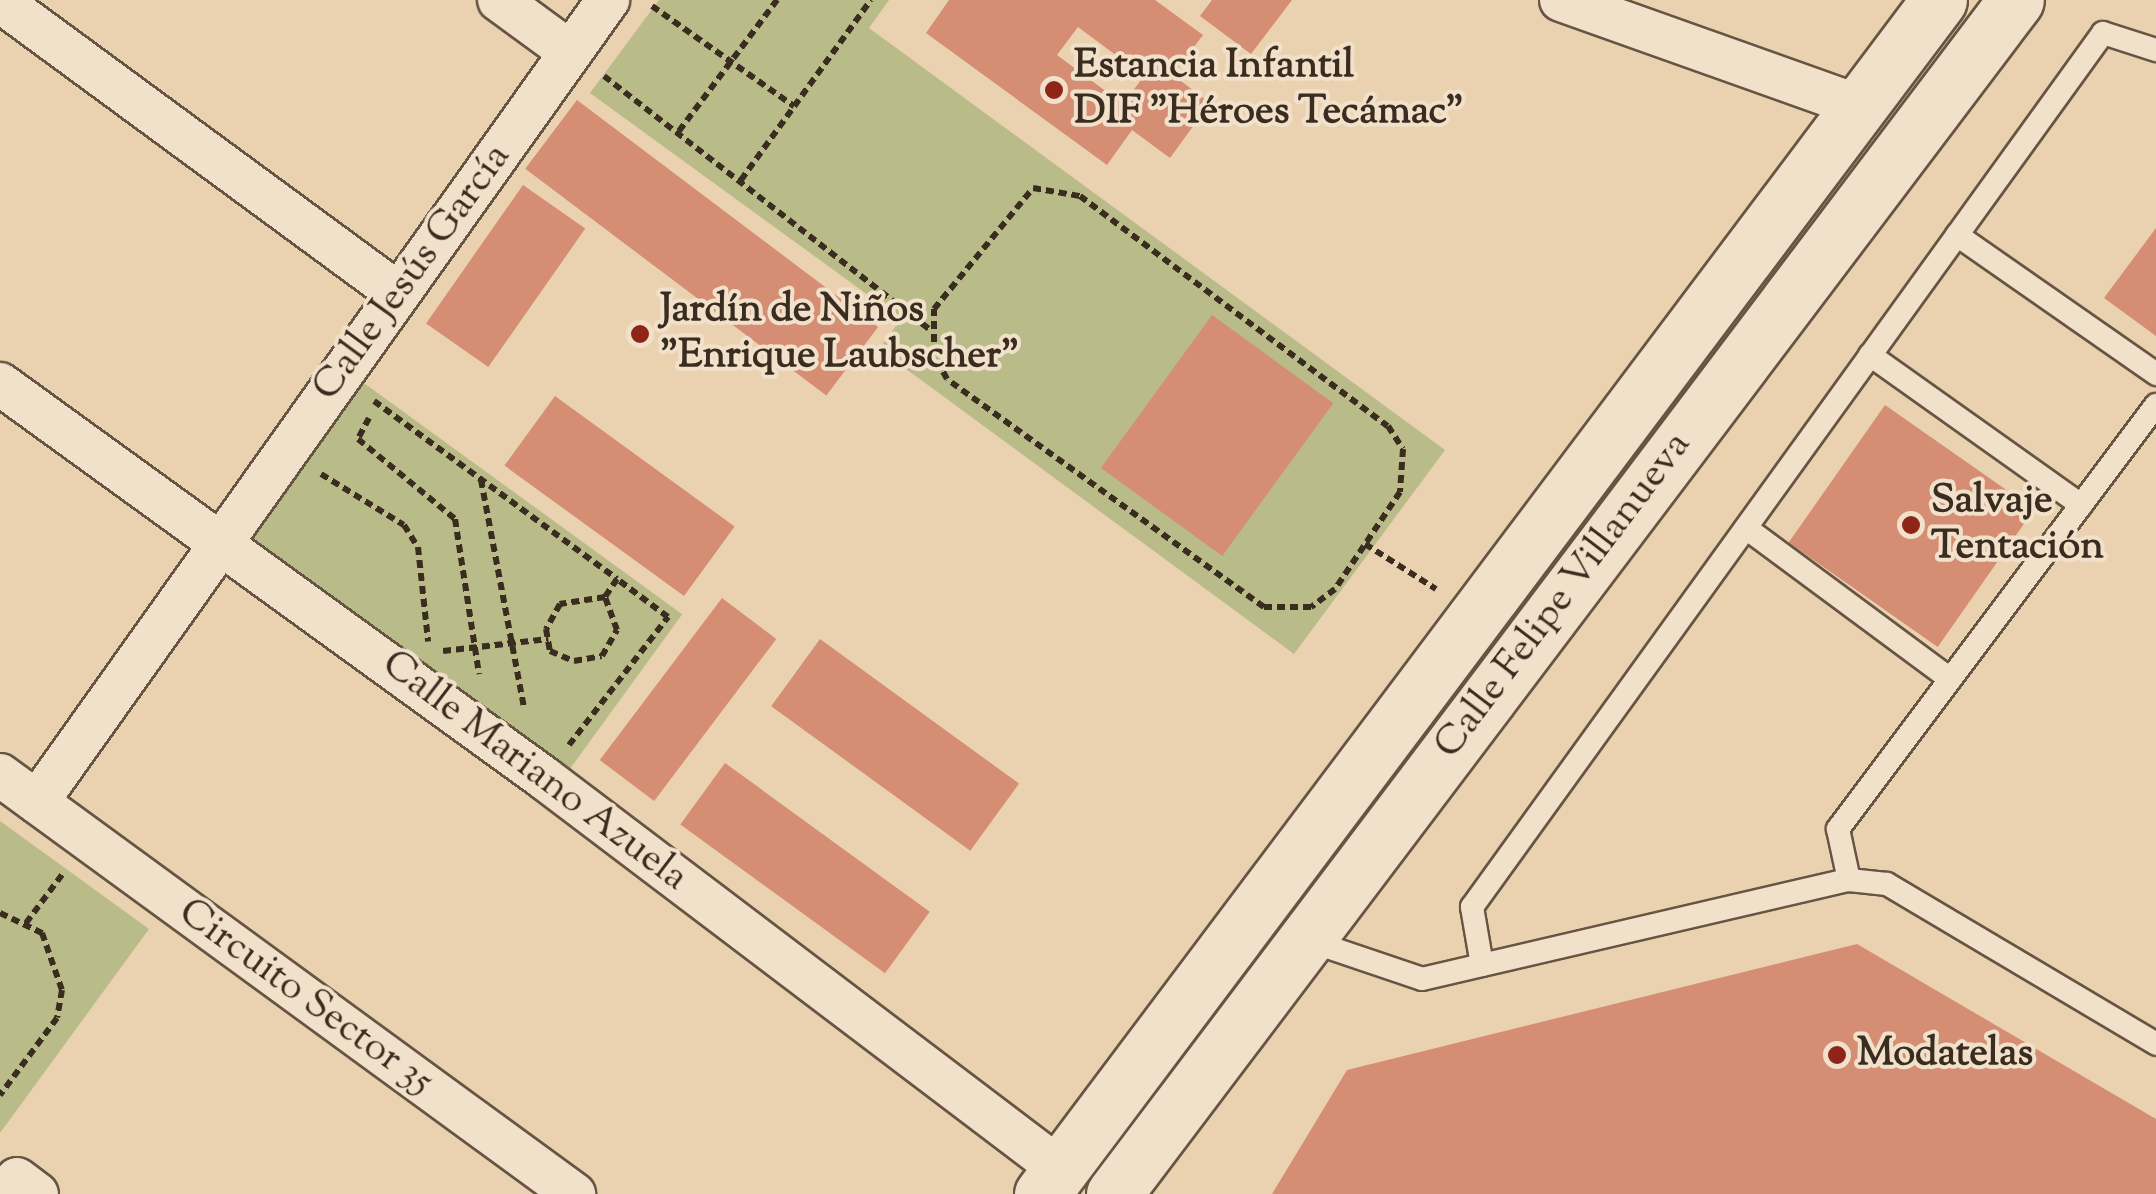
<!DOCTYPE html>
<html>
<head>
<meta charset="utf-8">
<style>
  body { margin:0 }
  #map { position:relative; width:2156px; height:1194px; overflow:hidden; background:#ead1af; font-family:"Sorts Mill Goudy",serif }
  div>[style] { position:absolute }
  .green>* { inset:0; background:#b9bb89; transform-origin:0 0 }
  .building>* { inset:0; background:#d58e73; transform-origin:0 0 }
  .path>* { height:6px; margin-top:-3px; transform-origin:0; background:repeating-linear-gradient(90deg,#3a2c1f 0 8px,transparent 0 13px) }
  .roads { filter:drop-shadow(2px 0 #665543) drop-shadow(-2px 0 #665543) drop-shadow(0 2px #665543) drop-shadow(0 -2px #665543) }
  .service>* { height:22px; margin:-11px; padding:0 11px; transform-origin:11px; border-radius:11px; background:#f1e1cb }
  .minor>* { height:42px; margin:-21px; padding:0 21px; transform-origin:21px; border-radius:21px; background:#f1e1cb }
  .secondary>* { height:55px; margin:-27.5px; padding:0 27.5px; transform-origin:27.5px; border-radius:27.5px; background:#f1e1cb }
  .dots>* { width:28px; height:28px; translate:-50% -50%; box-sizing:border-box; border:5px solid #f1e1cb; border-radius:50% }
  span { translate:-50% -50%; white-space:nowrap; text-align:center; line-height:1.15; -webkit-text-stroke:8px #f1e1cb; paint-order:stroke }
  .poi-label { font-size:40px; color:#3a2c1f; font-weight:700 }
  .left { translate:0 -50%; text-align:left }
  .street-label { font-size:40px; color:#3a2c1f }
</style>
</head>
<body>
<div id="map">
  <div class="green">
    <i style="clip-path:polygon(659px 0,889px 0,869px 28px,1445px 450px,1294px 654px,879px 349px,901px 319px,590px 93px)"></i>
    <i style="left:357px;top:378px;width:402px;height:191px;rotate:36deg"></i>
    <i style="clip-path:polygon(0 821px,149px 929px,0 1133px)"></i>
  </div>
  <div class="building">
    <i style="clip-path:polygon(evenodd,1155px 0,1203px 35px,1173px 75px,1210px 103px,1170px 158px,1132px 130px,1107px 165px,926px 33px,949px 0,1155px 0,1078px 27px,1144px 76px,1123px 104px,1057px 55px,1078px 27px)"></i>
    <i style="clip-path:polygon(1212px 0,1292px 0,1251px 54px,1200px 16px)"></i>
    <i style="left:577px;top:100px;width:377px;height:86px;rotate:37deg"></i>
    <i style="left:523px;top:185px;width:76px;height:169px;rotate:35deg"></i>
    <i style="clip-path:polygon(2156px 228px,2156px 336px,2104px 298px)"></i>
    <i style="left:1212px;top:315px;width:150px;height:189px;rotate:36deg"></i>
    <i style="left:555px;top:396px;width:222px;height:86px;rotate:36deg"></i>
    <i style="left:1885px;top:405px;width:182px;height:168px;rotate:35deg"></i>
    <i style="left:722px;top:598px;width:68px;height:203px;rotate:37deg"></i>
    <i style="left:820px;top:639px;width:246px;height:83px;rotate:36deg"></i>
    <i style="left:725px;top:763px;width:253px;height:76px;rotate:36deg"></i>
    <i style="clip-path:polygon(1857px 944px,2156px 1119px,2156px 1194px,1272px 1194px,1347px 1070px)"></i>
  </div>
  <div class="path">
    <i style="left:652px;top:6px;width:174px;rotate:35.2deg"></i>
    <i style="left:604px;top:76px;width:413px;rotate:37.9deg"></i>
    <i style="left:679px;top:131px;width:164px;rotate:-53.2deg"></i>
    <i style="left:741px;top:180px;width:222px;rotate:-54.2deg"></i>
    <i style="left:1033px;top:188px;width:48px;rotate:9.7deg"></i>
    <i style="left:1080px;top:196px;width:384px;rotate:36.8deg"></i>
    <i style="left:1388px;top:426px;width:27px;rotate:57deg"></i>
    <i style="left:1403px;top:449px;width:43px;rotate:94deg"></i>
    <i style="left:1400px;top:492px;width:117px;rotate:123.8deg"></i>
    <i style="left:1335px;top:589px;width:30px;rotate:143deg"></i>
    <i style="left:1311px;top:607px;width:47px;rotate:180deg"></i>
    <i style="left:1264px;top:607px;width:390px;rotate:-144.3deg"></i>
    <i style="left:947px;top:379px;width:27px;rotate:-118deg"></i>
    <i style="left:934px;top:355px;width:46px;rotate:-90deg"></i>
    <i style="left:934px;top:309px;width:156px;rotate:-50.7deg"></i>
    <i style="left:374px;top:401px;width:301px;rotate:36.2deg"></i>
    <i style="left:617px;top:579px;width:22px;rotate:124deg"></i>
    <i style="left:605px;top:597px;width:46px;rotate:171.2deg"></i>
    <i style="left:560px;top:604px;width:29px;rotate:119deg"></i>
    <i style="left:546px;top:629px;width:22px;rotate:80deg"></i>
    <i style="left:550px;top:651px;width:26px;rotate:23deg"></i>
    <i style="left:574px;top:661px;width:28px;rotate:-10deg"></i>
    <i style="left:602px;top:656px;width:30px;rotate:-60deg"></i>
    <i style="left:617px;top:630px;width:35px;rotate:-110deg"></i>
    <i style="left:369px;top:418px;width:24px;rotate:118deg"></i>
    <i style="left:358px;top:439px;width:126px;rotate:39.5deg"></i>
    <i style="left:455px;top:519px;width:157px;rotate:81.2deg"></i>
    <i style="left:321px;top:474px;width:97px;rotate:31.6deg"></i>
    <i style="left:404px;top:525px;width:26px;rotate:58deg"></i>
    <i style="left:418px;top:547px;width:95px;rotate:83.9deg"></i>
    <i style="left:481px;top:480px;width:232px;rotate:79.3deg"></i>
    <i style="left:1365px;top:544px;width:84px;rotate:32.4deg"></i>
    <i style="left:443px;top:651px;width:106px;rotate:-6.5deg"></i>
    <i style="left:569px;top:745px;width:162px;rotate:-52.3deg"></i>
    <i style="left:668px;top:617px;width:64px;rotate:-143.3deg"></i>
    <i style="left:0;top:913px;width:47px;rotate:25.5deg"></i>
    <i style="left:42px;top:933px;width:60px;rotate:70.7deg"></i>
    <i style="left:62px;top:990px;width:28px;rotate:100deg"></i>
    <i style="left:57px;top:1018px;width:96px;rotate:126.5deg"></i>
    <i style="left:26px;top:923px;width:64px;rotate:-53.3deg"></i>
  </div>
  <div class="roads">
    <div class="service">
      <i style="left:1957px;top:235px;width:243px;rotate:34.9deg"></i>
      <i style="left:1870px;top:355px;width:259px;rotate:35.4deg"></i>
      <i style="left:1746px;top:528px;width:254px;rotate:36.5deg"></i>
      <i style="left:1849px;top:880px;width:52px;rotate:-102.2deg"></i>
      <i style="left:1838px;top:829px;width:530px;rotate:-53.13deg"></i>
      <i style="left:1307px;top:940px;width:121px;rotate:18.7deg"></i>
      <i style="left:1422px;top:979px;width:438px;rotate:-13.1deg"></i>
      <i style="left:1849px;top:880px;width:38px;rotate:6deg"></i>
      <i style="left:1887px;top:884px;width:313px;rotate:30.7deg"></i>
      <i style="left:1482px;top:965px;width:59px;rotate:-99.8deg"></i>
      <i style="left:1472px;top:907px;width:1078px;rotate:-54.17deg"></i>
      <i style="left:2103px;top:33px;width:56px;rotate:17.8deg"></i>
    </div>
    <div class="minor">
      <i style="left:499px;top:0;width:88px;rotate:36.2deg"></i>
      <i style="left:1561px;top:0;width:316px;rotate:19.6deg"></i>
      <i style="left:0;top:1px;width:494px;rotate:36.3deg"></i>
      <i style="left:0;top:384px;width:672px;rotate:35.91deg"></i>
      <i style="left:544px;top:778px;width:647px;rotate:37.15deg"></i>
      <i style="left:0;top:775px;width:711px;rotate:36.13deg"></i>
      <i style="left:37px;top:802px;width:985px;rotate:-54.55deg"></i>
      <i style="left:8px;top:1194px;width:17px;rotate:-59deg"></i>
      <i style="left:17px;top:1179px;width:25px;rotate:37deg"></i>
    </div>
    <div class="secondary">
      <i style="left:1042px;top:1194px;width:1493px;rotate:-53.08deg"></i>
      <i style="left:1114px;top:1194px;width:1496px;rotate:-52.93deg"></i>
    </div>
  </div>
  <div class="dots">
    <i style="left:1054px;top:90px;background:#8f2418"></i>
    <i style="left:640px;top:334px;background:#8f2418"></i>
    <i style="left:1911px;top:525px;background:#8f2418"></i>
    <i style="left:1837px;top:1055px;background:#8f2418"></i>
  </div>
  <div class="poi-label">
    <span class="left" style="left:1074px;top:90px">Estancia Infantil<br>DIF "Héroes Tecámac"</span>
    <span class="left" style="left:660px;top:334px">Jardín de Niños<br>"Enrique Laubscher"</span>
    <span class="left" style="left:1931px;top:525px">Salvaje<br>Tentación</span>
    <span class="left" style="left:1857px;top:1055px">Modatelas</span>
  </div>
  <div class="street-label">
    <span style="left:413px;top:273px;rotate:-54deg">Calle Jesús García</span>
    <span style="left:1564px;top:596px;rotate:-53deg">Calle Felipe Villanueva</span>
    <span style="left:534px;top:772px;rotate:37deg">Calle Mariano Azuela</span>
    <span style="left:305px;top:998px;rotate:36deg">Circuito Sector 35</span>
  </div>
</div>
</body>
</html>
